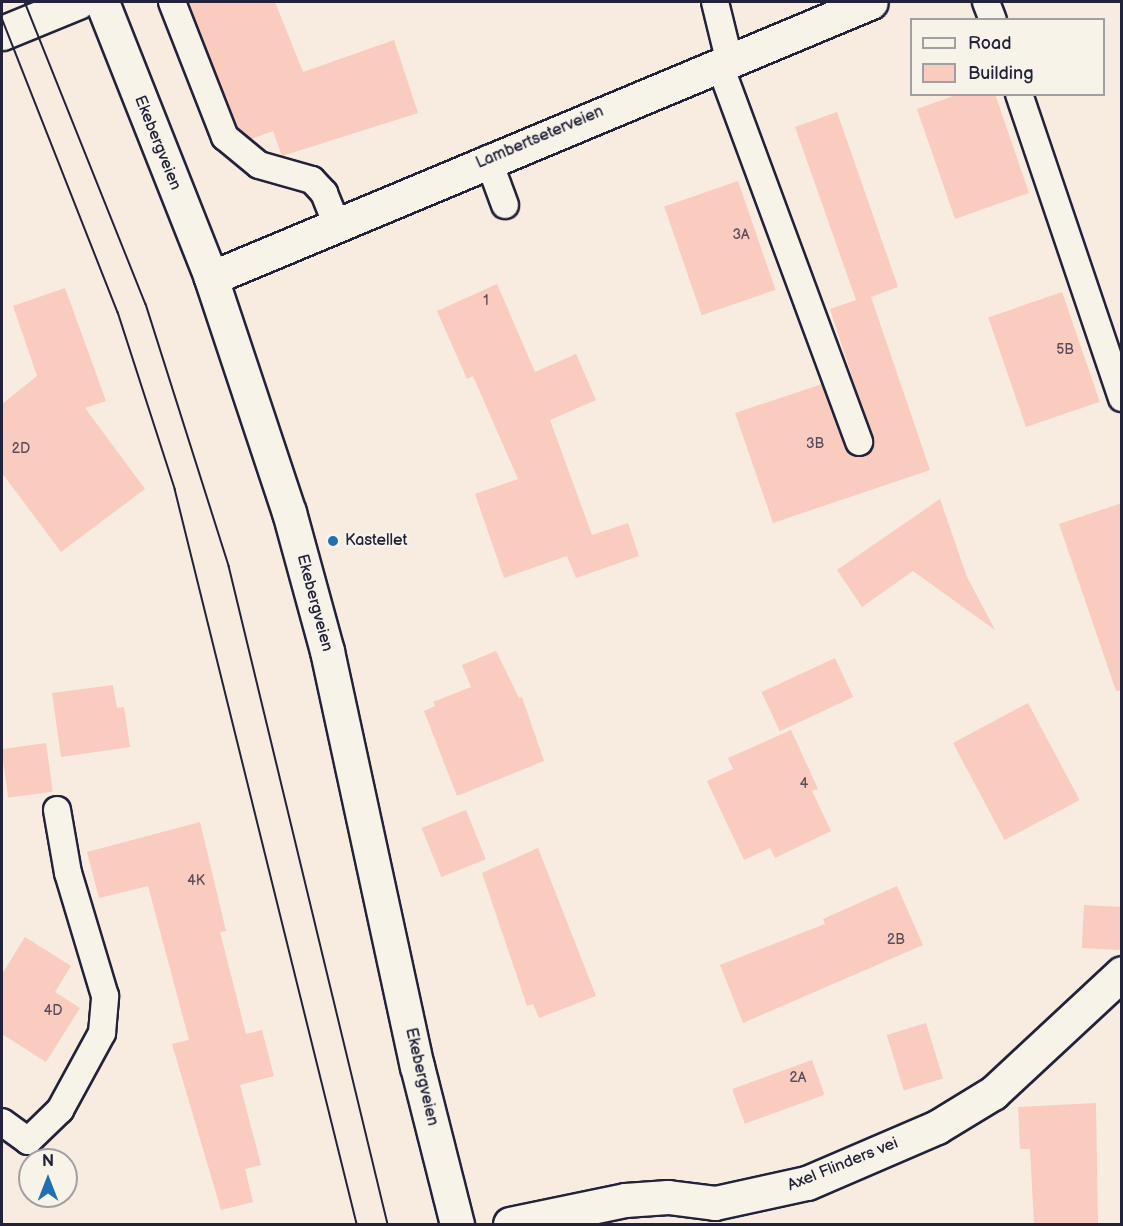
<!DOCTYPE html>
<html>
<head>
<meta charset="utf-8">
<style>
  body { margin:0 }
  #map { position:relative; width:1123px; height:1226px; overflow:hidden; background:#f8ebe0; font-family:"Balsamiq Sans",sans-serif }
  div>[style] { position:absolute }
  .building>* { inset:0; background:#facbbf; transform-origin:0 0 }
  .roads { filter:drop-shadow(2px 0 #22223b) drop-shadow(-2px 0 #22223b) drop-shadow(0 2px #22223b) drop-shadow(0 -2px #22223b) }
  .lane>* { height:26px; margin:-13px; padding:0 13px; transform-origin:13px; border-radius:13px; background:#f7f3e8 }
  .street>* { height:33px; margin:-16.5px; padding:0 16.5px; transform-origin:16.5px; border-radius:16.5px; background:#f7f3e8 }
  .secondary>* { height:33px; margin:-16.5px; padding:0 16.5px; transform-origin:16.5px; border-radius:16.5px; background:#f7f3e8 }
  .tram>* { height:1.5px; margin:-0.75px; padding:0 0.75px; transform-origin:0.75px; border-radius:0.75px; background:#22223b }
  .dots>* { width:16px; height:16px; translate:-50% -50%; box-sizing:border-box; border:3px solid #f7f3e8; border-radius:50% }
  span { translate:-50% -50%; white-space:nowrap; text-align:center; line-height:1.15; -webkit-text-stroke:4.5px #f7f3e8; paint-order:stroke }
  .number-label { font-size:14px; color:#584c5c }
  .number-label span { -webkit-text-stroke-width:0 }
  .street-label { font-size:16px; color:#22223b }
  .poi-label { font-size:16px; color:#22223b }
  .left { translate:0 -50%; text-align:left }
  .frame { position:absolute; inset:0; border:3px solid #22223b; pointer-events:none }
  .legend { position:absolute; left:910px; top:18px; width:195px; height:78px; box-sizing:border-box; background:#f7f3e8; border:2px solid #a29fa3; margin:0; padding:8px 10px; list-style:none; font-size:18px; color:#22223b }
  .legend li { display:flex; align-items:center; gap:12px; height:30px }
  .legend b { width:30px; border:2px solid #a29fa3 }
  .north { position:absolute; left:18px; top:1148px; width:60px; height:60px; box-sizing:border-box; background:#f7f3e8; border:2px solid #a29fa3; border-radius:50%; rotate:0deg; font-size:16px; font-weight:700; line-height:24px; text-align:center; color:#22223b }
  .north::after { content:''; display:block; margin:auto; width:21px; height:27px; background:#1f6fb2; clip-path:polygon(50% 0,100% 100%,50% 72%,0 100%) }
</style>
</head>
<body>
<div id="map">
  <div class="building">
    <i style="clip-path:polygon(188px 2px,275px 2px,303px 72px,394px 40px,418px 113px,282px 156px,273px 131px,251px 139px,238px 128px)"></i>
    <i style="clip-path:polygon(959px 94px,995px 94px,1029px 193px,955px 219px,917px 109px)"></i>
    <i style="clip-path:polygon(837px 112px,898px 287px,871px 297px,930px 470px,773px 523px,735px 413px,822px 384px,849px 453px,864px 456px,874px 444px,830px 309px,856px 300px,795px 127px)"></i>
    <i style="left:738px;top:181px;width:115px;height:78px;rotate:71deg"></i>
    <i style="clip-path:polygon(497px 284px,535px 372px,576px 354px,596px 400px,550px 420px,592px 535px,628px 523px,639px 556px,576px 578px,567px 556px,504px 578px,475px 494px,518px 479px,473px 376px,467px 379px,437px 311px)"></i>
    <i style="clip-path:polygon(65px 288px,106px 401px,85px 408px,145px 489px,61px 552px,2px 473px,2px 404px,37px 376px,13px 306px)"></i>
    <i style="left:1062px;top:292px;width:116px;height:78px;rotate:71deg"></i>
    <i style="clip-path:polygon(940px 499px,967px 577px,995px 630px,913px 571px,862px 607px,837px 570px)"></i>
    <i style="clip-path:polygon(1122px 503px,1122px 690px,1116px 691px,1059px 524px)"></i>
    <i style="clip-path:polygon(496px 651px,519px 698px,522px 697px,544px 761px,457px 796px,424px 711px,435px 706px,433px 702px,471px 687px,462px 665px)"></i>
    <i style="left:835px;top:658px;width:43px;height:81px;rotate:65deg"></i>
    <i style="clip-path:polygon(113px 685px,117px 708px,124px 707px,130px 747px,61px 757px,52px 693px)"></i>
    <i style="left:1028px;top:703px;width:110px;height:85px;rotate:62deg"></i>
    <i style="clip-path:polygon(791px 730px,818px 789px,812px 791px,831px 831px,775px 858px,770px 848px,744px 860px,707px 781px,733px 769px,728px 758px)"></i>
    <i style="left:46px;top:743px;width:49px;height:45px;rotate:82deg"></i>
    <i style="left:466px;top:810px;width:53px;height:48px;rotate:68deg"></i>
    <i style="clip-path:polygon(200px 822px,226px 931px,220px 932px,246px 1034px,262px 1030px,274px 1076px,240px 1085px,261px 1165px,245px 1169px,253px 1202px,221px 1210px,172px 1044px,189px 1040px,148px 886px,99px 898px,87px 852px)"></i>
    <i style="clip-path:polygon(538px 848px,596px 996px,539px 1018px,533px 1004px,527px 1006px,482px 873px)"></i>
    <i style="clip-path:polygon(897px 886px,923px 945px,743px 1023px,720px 965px,825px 924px,823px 919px)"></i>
    <i style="left:1084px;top:905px;width:38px;height:43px;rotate:3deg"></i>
    <i style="clip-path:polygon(25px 937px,71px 966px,55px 992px,80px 1008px,46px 1062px,2px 1034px,2px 974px)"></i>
    <i style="left:926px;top:1023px;width:58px;height:41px;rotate:73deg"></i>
    <i style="left:812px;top:1060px;width:37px;height:85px;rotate:70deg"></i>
    <i style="clip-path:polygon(1096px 1103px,1098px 1224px,1034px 1224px,1030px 1149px,1020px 1149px,1018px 1107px)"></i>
  </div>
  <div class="roads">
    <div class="lane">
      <i style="left:172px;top:2px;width:145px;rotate:68.6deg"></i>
      <i style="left:225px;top:137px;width:44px;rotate:39.5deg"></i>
      <i style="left:259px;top:165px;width:55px;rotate:15.8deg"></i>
      <i style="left:312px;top:180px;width:18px;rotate:47deg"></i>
      <i style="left:324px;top:193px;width:35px;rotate:68deg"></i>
      <i style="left:715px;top:2px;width:59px;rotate:76.2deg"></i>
      <i style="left:986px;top:2px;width:19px;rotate:69deg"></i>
      <i style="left:719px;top:63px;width:404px;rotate:69.7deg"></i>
      <i style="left:1019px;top:94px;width:321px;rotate:71.3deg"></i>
      <i style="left:488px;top:159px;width:49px;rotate:69.7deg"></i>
      <i style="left:2px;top:1122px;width:32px;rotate:36deg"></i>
      <i style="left:28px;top:1141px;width:45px;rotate:-44.1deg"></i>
      <i style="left:60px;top:1110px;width:88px;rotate:-61.4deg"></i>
      <i style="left:102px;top:1033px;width:37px;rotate:-85deg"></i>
      <i style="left:105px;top:996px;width:128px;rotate:-106.7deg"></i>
      <i style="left:68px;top:873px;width:64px;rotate:-99.9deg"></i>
    </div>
    <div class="street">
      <i style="left:2px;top:33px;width:82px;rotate:-22.2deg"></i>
      <i style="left:510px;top:1224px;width:117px;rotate:-11.8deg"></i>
      <i style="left:625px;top:1200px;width:43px;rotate:-4deg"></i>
      <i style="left:668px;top:1197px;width:47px;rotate:7.3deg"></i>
      <i style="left:715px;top:1203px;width:94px;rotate:-12.3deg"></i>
      <i style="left:807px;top:1183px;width:142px;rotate:-23.3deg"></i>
      <i style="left:937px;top:1127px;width:66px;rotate:-31.3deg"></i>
      <i style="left:993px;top:1093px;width:176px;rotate:-42.9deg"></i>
    </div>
    <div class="secondary">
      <i style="left:102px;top:2px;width:297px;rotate:68.4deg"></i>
      <i style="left:211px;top:278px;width:247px;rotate:71.6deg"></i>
      <i style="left:289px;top:512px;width:144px;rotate:74.7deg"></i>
      <i style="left:327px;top:651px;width:425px;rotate:77.8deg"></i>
      <i style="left:417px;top:1066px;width:163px;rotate:75.8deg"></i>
      <i style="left:211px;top:278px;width:715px;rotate:-22.69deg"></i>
    </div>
  </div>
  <div class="tram">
    <i style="left:25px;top:2px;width:325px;rotate:68.2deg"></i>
    <i style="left:146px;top:304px;width:275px;rotate:72.4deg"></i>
    <i style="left:229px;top:566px;width:677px;rotate:76.42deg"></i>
    <i style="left:2px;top:18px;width:316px;rotate:68.5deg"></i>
    <i style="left:118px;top:312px;width:186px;rotate:72.1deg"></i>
    <i style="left:175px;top:489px;width:757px;rotate:76.09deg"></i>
  </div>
  <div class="dots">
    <i style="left:333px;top:541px;background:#1f6fb2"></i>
  </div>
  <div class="number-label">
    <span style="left:741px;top:235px">3A</span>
    <span style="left:486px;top:301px">1</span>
    <span style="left:1065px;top:350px">5B</span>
    <span style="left:815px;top:444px">3B</span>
    <span style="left:21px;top:449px">2D</span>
    <span style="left:804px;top:784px">4</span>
    <span style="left:196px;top:881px">4K</span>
    <span style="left:896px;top:940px">2B</span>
    <span style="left:53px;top:1011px">4D</span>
    <span style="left:798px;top:1078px">2A</span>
  </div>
  <div class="street-label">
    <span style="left:540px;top:138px;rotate:-23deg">Lambertseterveien</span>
    <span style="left:157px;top:143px;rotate:68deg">Ekebergveien</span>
    <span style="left:314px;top:603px;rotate:75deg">Ekebergveien</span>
    <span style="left:421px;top:1077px;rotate:77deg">Ekebergveien</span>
    <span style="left:843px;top:1165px;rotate:-22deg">Axel Flinders vei</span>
  </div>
  <div class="poi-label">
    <span class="left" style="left:345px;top:541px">Kastellet</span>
  </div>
  <div class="frame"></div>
  <ul class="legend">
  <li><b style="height:8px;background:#f7f3e8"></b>Road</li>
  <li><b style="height:16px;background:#facbbf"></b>Building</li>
  </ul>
  <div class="north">N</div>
</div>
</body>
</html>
